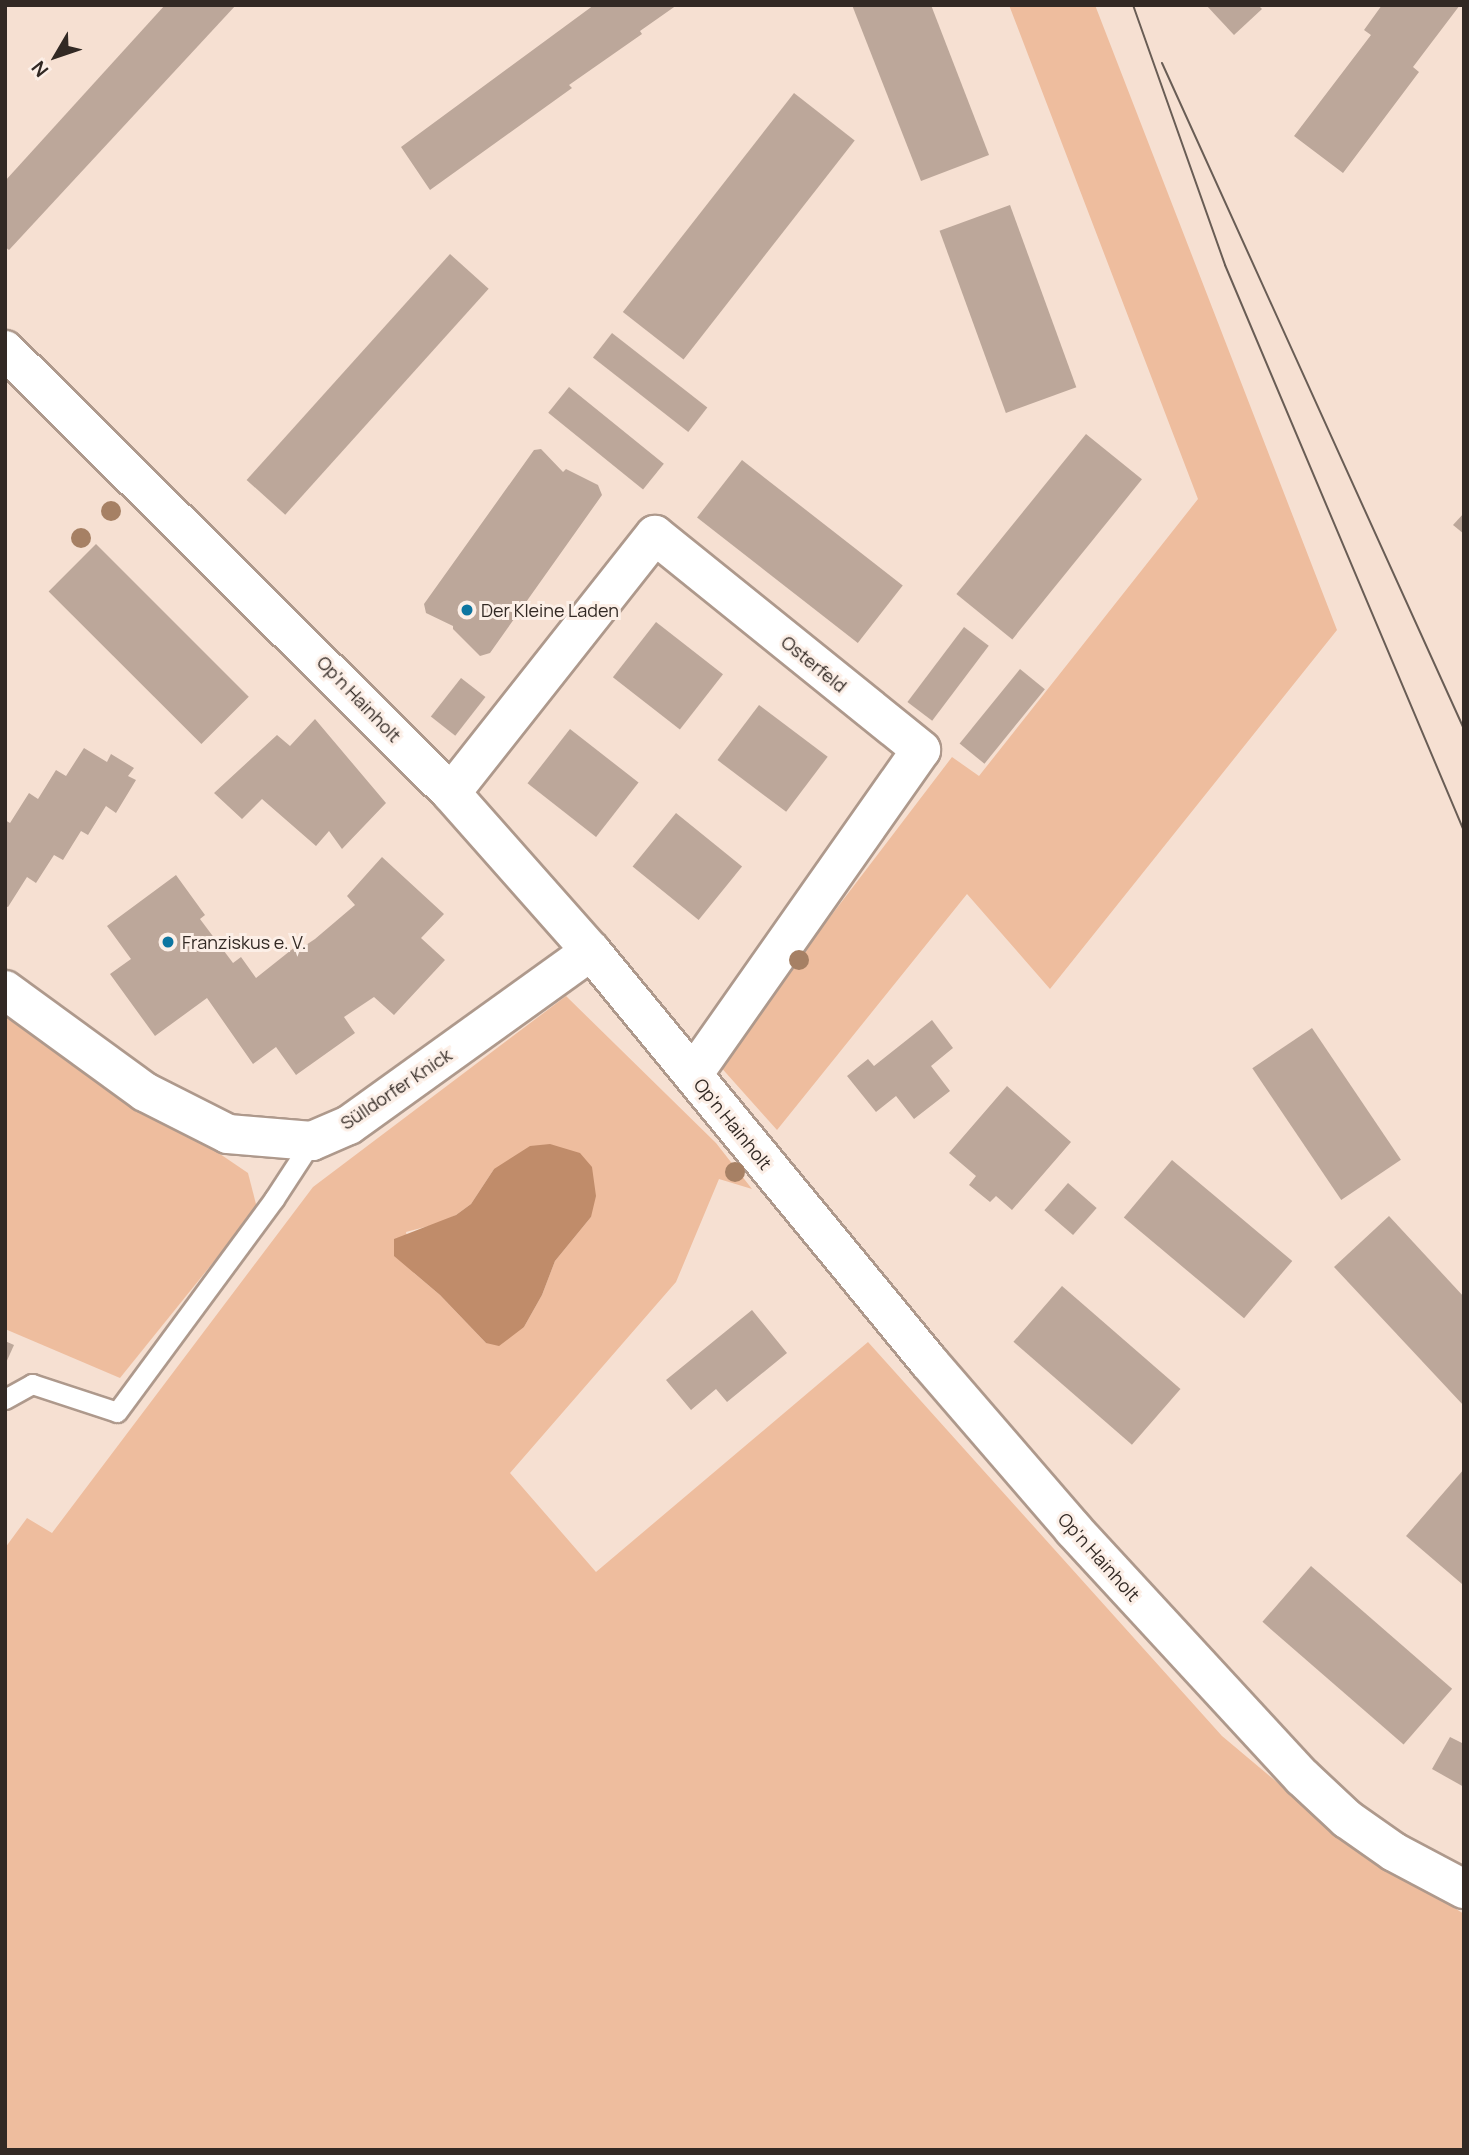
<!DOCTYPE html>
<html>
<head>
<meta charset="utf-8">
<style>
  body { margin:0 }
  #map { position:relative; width:1469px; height:2155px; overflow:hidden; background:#f6e0d2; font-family:Manrope,sans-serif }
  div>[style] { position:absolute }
  .green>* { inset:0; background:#eebd9e }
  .water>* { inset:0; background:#c08c6a }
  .building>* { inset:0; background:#bca79a; transform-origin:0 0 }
  .roads { filter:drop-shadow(2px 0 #ae998c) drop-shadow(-2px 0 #ae998c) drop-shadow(0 2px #ae998c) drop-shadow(0 -2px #ae998c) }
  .service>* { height:19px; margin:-9.5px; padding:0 9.5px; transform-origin:9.5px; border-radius:9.5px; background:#fff }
  .minor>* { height:38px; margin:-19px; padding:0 19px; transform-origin:19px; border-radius:19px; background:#fff }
  .tram>* { height:2px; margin:-1px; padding:0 1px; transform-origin:1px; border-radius:1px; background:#695d55 }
  .trees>* { width:20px; height:20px; margin:-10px; border-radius:50%; background:#a68064 }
  .dots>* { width:19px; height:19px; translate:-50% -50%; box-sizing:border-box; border:4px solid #fcefe7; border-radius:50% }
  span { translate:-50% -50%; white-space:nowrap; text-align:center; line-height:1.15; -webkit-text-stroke:6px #fcefe7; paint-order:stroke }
  .poi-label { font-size:18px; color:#322924 }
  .left { translate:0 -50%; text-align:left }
  .street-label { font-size:18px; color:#322924 }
  .frame { position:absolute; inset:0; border:7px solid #322924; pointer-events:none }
  .north { position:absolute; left:21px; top:21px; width:70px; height:70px; -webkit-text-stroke:5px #fcefe7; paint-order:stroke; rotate:231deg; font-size:19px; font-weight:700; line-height:28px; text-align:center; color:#322924 }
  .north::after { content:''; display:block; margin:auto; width:24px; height:32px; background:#322924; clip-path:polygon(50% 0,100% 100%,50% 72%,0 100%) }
</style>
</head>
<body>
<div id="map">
  <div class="green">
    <i style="clip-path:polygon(1009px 5px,1095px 5px,1337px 630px,1050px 989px,967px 894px,777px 1130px,718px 1064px,952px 757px,979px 776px,1198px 499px)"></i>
    <i style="clip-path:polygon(evenodd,566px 996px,716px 1143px,752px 1189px,719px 1179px,676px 1282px,510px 1473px,596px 1572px,868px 1342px,1222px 1736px,1341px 1836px,1464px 1914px,1464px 2150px,5px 2150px,5px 1548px,27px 1518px,52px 1533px,313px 1187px,566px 996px,494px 1169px,591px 1217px,555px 1261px,542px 1295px,524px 1327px,486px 1343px,440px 1295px,414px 1273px,406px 1232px,440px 1223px,456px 1215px,471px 1204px,494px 1169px)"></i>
    <i style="clip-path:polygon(5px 1008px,248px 1173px,257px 1208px,120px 1378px,5px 1329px)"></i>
  </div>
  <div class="water">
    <i style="clip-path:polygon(550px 1144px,580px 1153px,592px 1167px,596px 1196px,591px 1217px,555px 1261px,542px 1295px,524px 1327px,499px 1346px,486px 1343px,440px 1295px,394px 1256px,394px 1239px,456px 1215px,471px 1204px,494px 1169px,530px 1146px)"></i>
  </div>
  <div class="building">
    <i style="clip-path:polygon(165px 5px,236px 5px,9px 250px,5px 247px,5px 181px)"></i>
    <i style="clip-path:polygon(594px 5px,677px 5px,640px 31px,642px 34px,569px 85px,572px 88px,430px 190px,401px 147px)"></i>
    <i style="clip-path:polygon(852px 5px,931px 5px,989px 155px,921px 181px)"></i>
    <i style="clip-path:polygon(1206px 5px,1258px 5px,1262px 9px,1234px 35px)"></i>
    <i style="clip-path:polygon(1382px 5px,1460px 5px,1413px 67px,1419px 72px,1343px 173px,1294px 136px,1371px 35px,1364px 30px)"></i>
    <i style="left:794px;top:93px;width:77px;height:278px;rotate:38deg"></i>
    <i style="left:1010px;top:205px;width:194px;height:75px;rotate:70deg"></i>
    <i style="left:450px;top:254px;width:52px;height:304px;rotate:42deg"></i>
    <i style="left:612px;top:333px;width:121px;height:31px;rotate:38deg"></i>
    <i style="left:569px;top:387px;width:122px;height:33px;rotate:39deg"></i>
    <i style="left:1086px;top:434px;width:72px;height:206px;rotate:39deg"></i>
    <i style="clip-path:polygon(541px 449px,563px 472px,566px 469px,598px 485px,602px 495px,490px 653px,480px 656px,453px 629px,453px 626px,426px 613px,424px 604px,534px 450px)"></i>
    <i style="left:742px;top:460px;width:204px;height:73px;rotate:38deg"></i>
    <i style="clip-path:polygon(1464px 513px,1464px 534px,1453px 525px)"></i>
    <i style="left:96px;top:544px;width:216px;height:67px;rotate:45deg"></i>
    <i style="left:656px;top:622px;width:85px;height:70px;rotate:38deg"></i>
    <i style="left:964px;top:627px;width:31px;height:94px;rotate:37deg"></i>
    <i style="left:1020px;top:669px;width:32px;height:96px;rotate:39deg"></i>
    <i style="left:461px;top:678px;width:31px;height:49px;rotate:38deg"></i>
    <i style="left:759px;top:705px;width:86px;height:69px;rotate:37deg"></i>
    <i style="clip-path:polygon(315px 719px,386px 803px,342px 849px,329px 831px,316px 846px,262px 799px,242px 819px,214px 793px,277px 735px,290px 746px)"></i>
    <i style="left:570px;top:729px;width:87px;height:69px;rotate:38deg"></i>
    <i style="clip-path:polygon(84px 748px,107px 762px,111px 754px,134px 768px,128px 776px,136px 780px,116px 813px,106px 806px,88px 835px,81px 831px,63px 860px,54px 855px,36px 883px,27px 877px,8px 907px,5px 906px,5px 820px,10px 823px,29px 793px,38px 799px,56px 770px,66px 776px)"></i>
    <i style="left:676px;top:813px;width:85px;height:69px;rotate:39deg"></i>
    <i style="clip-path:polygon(382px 857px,444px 914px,421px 938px,445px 960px,394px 1015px,374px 997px,344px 1017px,355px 1033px,296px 1075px,276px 1047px,253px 1064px,207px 998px,155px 1036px,110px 974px,131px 959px,107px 926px,176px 875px,205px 915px,200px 919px,233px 963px,241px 957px,256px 978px,300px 943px,303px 947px,315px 939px,355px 905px,347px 896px)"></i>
    <i style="clip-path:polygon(932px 1020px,953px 1048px,931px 1066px,950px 1091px,914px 1119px,896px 1096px,876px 1112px,847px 1076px,868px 1059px,874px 1066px)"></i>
    <i style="left:1312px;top:1028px;width:159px;height:72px;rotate:56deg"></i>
    <i style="clip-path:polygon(1007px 1086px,1071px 1142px,1012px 1210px,996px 1196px,990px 1202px,969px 1185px,976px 1176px,949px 1153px)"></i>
    <i style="left:1172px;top:1160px;width:157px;height:75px;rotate:40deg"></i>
    <i style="left:1068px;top:1183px;width:38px;height:36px;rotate:41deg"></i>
    <i style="clip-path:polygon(1389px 1216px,1464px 1297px,1464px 1406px,1334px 1267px)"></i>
    <i style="left:1062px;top:1286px;width:157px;height:74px;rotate:41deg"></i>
    <i style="clip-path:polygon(752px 1310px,787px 1353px,727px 1402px,716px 1389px,691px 1410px,666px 1380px)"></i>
    <i style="clip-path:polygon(5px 1341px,14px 1345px,5px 1365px)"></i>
    <i style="clip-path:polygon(1464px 1469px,1464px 1581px,1462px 1584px,1406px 1536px)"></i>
    <i style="left:1311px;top:1566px;width:187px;height:74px;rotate:41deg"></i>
    <i style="clip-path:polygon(1450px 1737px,1464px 1744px,1464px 1787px,1432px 1769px)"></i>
  </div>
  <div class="roads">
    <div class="service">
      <i style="left:5px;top:1399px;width:31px;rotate:-29deg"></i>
      <i style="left:32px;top:1384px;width:89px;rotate:18.2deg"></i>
      <i style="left:117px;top:1412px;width:265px;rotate:-53.6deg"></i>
      <i style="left:274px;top:1199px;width:69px;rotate:-56.8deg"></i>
    </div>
    <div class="minor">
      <i style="left:5px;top:350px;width:629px;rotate:44.81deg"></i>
      <i style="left:451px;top:793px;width:211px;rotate:48.5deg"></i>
      <i style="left:591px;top:951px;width:532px;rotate:50.57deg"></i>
      <i style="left:929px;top:1362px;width:221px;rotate:49.2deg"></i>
      <i style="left:1073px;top:1529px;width:338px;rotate:47.3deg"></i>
      <i style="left:1302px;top:1777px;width:62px;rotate:43deg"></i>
      <i style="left:1347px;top:1819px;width:57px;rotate:35.1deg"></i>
      <i style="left:1394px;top:1852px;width:79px;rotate:27.9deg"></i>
      <i style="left:451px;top:793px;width:329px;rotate:-51.7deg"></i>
      <i style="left:655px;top:535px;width:342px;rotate:38.9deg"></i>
      <i style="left:921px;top:750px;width:396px;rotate:125.1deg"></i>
      <i style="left:5px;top:990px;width:173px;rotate:36.1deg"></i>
      <i style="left:145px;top:1092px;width:93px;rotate:26.8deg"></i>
      <i style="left:228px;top:1134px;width:84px;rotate:4.8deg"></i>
      <i style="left:312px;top:1141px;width:40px;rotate:-23.4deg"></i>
      <i style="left:349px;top:1125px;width:298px;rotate:-35.7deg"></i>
    </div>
  </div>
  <div class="tram">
    <i style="left:1133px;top:5px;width:276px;rotate:70.5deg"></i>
    <i style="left:1225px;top:265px;width:614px;rotate:67.11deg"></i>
    <i style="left:1162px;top:63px;width:731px;rotate:65.61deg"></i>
  </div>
  <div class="trees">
    <i style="left:111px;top:511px"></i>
    <i style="left:81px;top:538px"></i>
    <i style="left:799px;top:960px"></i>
    <i style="left:735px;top:1172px"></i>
  </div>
  <div class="dots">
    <i style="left:467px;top:610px;background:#0d76a1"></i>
    <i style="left:168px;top:942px;background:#0d76a1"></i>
  </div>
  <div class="poi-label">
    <span class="left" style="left:481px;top:610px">Der Kleine Laden</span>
    <span class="left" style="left:182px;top:942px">Franziskus e. V.</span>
  </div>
  <div class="street-label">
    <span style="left:814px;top:664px;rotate:39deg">Osterfeld</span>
    <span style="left:359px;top:699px;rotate:46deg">Op'n Hainholt</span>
    <span style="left:396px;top:1089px;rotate:-34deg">Sülldorfer Knick</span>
    <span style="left:733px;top:1124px;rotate:51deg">Op'n Hainholt</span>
    <span style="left:1099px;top:1557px;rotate:48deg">Op'n Hainholt</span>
  </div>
  <div class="frame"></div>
  <div class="north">N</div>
</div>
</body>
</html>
